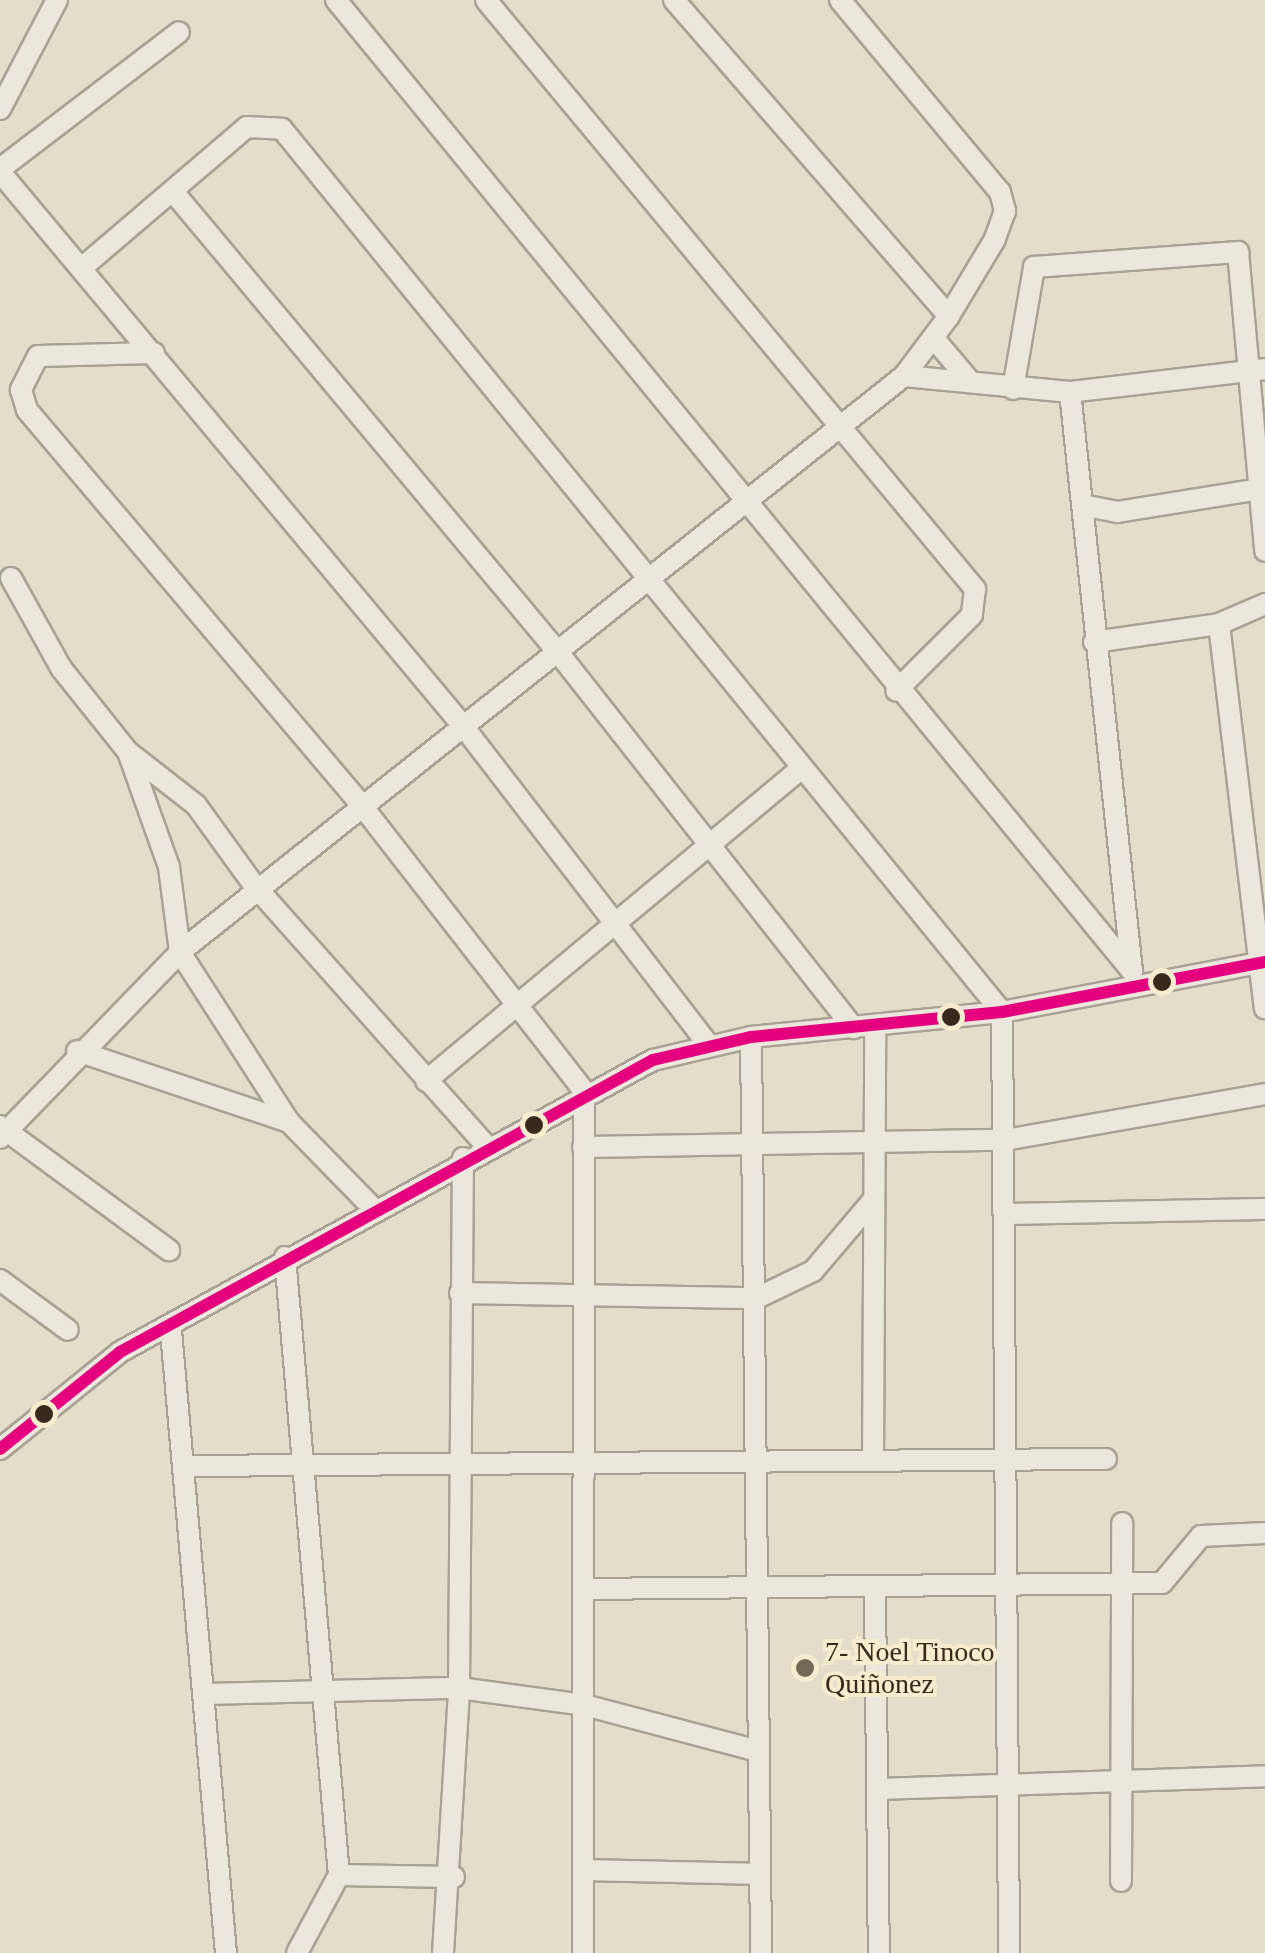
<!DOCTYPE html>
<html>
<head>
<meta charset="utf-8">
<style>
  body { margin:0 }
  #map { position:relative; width:1265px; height:1953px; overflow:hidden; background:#e4ddca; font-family:Georgia,serif }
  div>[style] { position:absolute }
  .roads { filter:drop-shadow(2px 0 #a9a294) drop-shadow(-2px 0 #a9a294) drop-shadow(0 2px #a9a294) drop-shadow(0 -2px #a9a294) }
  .minor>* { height:20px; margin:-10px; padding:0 10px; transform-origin:10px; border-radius:10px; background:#ece7dc }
  .bus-1>* { height:12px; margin:-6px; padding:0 6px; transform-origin:6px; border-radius:6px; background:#e5007d }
  .dots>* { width:28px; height:28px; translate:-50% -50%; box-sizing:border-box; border:5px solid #f6ecce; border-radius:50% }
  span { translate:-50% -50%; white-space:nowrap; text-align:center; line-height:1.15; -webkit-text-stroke:8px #f6ecce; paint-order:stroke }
  .poi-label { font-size:28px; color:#372a1c }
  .left { translate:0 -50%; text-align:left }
</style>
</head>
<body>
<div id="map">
  <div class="roads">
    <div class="minor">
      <i style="left:336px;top:0;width:1256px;rotate:50.66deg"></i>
      <i style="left:486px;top:0;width:766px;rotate:50.3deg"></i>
      <i style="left:975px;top:589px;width:26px;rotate:97deg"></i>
      <i style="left:972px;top:615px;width:107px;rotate:135deg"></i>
      <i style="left:674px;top:0;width:419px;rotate:49deg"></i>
      <i style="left:949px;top:316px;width:75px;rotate:126.9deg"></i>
      <i style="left:840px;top:0;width:250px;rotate:50.2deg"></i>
      <i style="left:1000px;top:192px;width:20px;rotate:75deg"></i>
      <i style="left:1005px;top:211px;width:30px;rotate:110deg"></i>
      <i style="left:995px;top:239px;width:90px;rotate:120.9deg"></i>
      <i style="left:0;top:109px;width:123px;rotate:-62.4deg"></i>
      <i style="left:0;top:169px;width:225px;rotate:-37.4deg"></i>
      <i style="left:0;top:172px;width:722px;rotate:50.11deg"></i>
      <i style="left:463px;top:726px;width:401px;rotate:52.4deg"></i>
      <i style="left:175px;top:194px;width:596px;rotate:50.11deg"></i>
      <i style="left:557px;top:651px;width:480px;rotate:51.8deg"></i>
      <i style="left:84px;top:266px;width:214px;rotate:-40.5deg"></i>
      <i style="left:247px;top:127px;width:35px;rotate:3deg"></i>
      <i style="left:282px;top:129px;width:1139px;rotate:50.81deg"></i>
      <i style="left:1002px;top:1012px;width:941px;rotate:89.57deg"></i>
      <i style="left:936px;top:341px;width:51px;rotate:49.8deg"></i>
      <i style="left:154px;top:353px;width:116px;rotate:178.5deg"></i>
      <i style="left:38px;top:356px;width:38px;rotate:117deg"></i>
      <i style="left:21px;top:390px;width:21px;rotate:73deg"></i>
      <i style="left:27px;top:410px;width:514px;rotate:49.74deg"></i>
      <i style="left:359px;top:802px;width:366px;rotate:52.1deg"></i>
      <i style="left:584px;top:1091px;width:862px;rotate:90.07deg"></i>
      <i style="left:1013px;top:389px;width:124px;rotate:-80.2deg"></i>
      <i style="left:1034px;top:267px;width:205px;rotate:-4.2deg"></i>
      <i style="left:1238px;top:252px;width:300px;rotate:84.8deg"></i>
      <i style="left:1082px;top:505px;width:36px;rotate:11deg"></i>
      <i style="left:1117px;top:512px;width:145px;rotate:-9.1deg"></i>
      <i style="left:11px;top:578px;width:103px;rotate:60.9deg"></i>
      <i style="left:61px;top:668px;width:107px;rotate:51.4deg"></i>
      <i style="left:128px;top:752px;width:86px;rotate:37.9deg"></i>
      <i style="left:196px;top:805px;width:99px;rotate:54.1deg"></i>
      <i style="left:254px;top:885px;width:348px;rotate:48.3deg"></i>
      <i style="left:1219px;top:624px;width:387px;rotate:83.2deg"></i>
      <i style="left:1094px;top:642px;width:126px;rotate:-8.2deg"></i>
      <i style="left:1219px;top:624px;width:50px;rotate:-23.5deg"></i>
      <i style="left:1132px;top:971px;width:582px;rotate:-96.11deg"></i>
      <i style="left:1070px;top:392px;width:196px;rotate:-6.7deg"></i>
      <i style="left:751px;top:1037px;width:916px;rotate:89.37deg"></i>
      <i style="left:77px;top:1051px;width:224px;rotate:18.5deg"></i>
      <i style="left:426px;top:1081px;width:488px;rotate:-39.8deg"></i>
      <i style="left:0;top:1126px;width:210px;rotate:36.3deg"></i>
      <i style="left:0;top:1138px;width:259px;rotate:-45.9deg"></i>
      <i style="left:180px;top:952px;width:86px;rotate:-97.4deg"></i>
      <i style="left:169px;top:867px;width:122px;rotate:-109.6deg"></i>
      <i style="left:583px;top:1147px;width:422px;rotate:-1deg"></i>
      <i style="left:1005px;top:1140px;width:264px;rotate:-10deg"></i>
      <i style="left:372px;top:1207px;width:119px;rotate:-134.3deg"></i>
      <i style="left:289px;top:1122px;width:202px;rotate:-122.7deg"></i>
      <i style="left:180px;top:952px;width:925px;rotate:-38.51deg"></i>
      <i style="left:904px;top:376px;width:167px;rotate:5.5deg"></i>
      <i style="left:1004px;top:1214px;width:261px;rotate:-1.1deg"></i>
      <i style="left:285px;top:1257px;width:620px;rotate:85.01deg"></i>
      <i style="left:339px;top:1875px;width:115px;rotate:1deg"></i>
      <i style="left:0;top:1280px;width:84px;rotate:36.3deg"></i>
      <i style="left:460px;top:1293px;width:297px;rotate:1deg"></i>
      <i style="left:757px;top:1298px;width:62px;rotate:-25.7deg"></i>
      <i style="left:813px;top:1271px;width:94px;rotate:-49.7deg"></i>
      <i style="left:171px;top:1331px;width:624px;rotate:84.95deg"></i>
      <i style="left:0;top:1449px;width:154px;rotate:-38.9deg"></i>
      <i style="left:120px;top:1352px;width:608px;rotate:-28.72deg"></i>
      <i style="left:653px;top:1060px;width:101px;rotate:-13.2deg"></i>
      <i style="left:751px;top:1037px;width:252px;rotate:-5.7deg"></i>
      <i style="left:1002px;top:1012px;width:268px;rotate:-10.8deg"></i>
      <i style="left:873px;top:1461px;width:436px;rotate:-89.7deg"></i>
      <i style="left:186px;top:1466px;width:920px;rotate:-0.44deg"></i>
      <i style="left:584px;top:1589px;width:578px;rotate:-0.59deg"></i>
      <i style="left:1162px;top:1583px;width:61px;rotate:-50.3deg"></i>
      <i style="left:1201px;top:1536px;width:64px;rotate:-2.7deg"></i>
      <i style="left:875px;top:1589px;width:364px;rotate:89.4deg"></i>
      <i style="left:205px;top:1694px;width:254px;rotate:-1.4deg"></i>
      <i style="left:459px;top:1688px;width:126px;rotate:7.7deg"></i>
      <i style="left:584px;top:1705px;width:176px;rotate:14.8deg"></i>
      <i style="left:880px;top:1789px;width:385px;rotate:-1.9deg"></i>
      <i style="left:583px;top:1870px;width:170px;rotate:1.3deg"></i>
      <i style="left:1121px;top:1881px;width:358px;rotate:-89.8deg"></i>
      <i style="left:297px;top:1953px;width:89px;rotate:-61.7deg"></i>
      <i style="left:443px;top:1953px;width:265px;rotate:-86.5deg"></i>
      <i style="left:459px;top:1688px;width:530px;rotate:-89.57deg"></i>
    </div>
  </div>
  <div class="bus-1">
    <i style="left:0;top:1449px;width:154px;rotate:-38.9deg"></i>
    <i style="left:120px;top:1352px;width:608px;rotate:-28.72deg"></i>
    <i style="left:653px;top:1060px;width:101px;rotate:-13.2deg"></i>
    <i style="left:751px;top:1037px;width:252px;rotate:-5.7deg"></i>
    <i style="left:1002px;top:1012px;width:268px;rotate:-10.8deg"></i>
  </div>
  <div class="dots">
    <i style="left:1162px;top:982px;background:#372a1c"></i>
    <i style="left:951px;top:1017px;background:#372a1c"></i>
    <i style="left:534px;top:1125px;background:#372a1c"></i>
    <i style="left:44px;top:1414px;background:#372a1c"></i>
    <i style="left:805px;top:1668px;background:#746959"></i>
  </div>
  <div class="poi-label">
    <span class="left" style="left:825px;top:1668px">7- Noel Tinoco<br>Quiñonez</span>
  </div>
</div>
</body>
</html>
